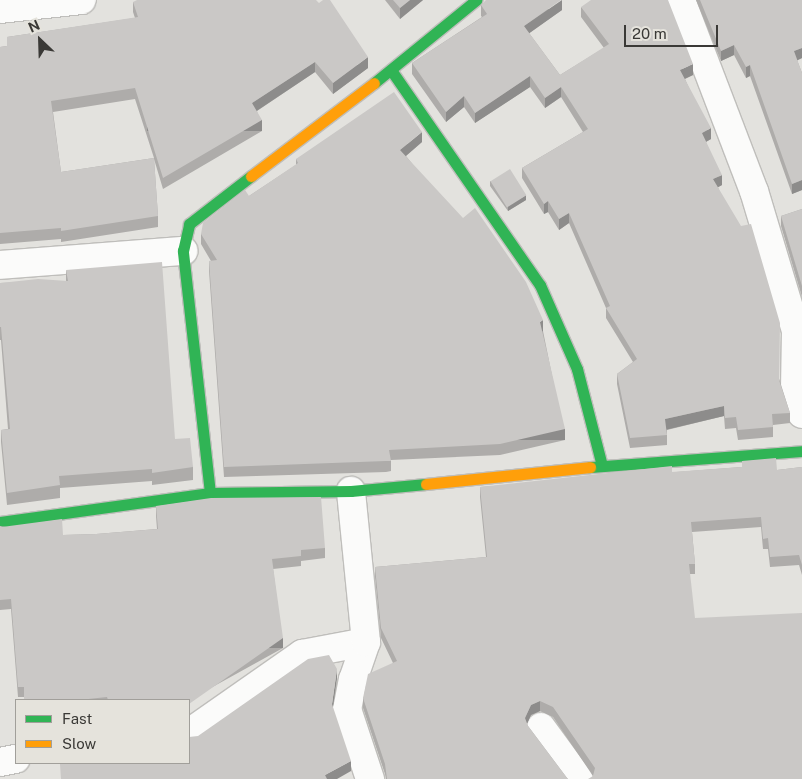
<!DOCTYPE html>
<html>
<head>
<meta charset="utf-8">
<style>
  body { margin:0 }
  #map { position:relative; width:802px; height:779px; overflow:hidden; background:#e3e2de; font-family:"Public Sans",sans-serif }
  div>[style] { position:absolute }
  .roads { filter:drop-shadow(1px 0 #bfbebb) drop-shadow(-1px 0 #bfbebb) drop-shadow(0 1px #bfbebb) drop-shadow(0 -1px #bfbebb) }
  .street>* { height:28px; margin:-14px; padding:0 14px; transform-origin:14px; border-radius:14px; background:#fbfbfa }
  .fast>* { height:11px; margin:-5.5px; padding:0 5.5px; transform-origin:5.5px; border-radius:5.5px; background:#30b455 }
  .slow>* { height:11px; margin:-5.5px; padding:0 5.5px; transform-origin:5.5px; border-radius:5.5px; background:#ff9f0a }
  .wall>* { inset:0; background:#aeacaa }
  .shaded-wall>* { inset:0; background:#8d8c8b; transform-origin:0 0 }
  .building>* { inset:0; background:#cac8c6; transform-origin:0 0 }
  span { translate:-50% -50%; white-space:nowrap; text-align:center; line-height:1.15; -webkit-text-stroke:4px #e5e3dc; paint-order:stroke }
  .legend { position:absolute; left:15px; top:699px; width:175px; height:65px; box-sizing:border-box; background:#e5e3dc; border:1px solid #a19f9a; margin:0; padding:6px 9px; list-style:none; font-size:15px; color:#3a3936 }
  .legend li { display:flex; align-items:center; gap:10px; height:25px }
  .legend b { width:25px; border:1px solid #a19f9a }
  .north { position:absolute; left:15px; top:15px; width:50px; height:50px; -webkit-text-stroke:4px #e5e3dc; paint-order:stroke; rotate:336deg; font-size:14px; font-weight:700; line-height:20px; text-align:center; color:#3a3936 }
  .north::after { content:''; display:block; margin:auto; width:18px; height:22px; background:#3a3936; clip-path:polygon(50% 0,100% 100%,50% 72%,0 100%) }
  .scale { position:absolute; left:624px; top:25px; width:94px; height:22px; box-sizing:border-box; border:2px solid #3a3936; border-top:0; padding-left:6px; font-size:15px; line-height:18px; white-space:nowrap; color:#3a3936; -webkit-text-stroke:4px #e5e3dc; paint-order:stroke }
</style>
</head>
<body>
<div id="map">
  <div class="roads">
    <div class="street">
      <i style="left:681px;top:0;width:204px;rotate:69.1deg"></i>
      <i style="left:754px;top:191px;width:146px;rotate:73.3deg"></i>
      <i style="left:796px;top:331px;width:60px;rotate:91deg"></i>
      <i style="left:795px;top:391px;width:24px;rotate:73deg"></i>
      <i style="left:0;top:9px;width:82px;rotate:-6.3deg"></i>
      <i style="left:0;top:265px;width:184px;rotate:-4.4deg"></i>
      <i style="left:366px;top:642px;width:39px;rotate:109deg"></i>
      <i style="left:353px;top:679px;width:31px;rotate:101deg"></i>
      <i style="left:347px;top:709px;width:74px;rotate:71.8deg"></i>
      <i style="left:541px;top:727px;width:64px;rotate:53.8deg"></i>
      <i style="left:189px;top:733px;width:138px;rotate:-35deg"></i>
      <i style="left:302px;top:654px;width:65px;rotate:-10.6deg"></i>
      <i style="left:366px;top:642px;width:152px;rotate:-95.7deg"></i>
      <i style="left:0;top:762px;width:16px;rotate:-11deg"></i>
    </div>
    <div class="fast">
      <i style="left:391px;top:70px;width:262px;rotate:55.3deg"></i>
      <i style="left:540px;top:285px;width:92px;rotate:66.2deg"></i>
      <i style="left:577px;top:369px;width:100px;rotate:75.5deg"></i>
      <i style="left:374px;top:83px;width:132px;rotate:-39.1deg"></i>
      <i style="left:590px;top:467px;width:213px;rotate:-4.3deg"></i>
      <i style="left:210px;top:493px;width:244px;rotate:-96.4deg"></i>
      <i style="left:183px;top:251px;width:28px;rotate:-77deg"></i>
      <i style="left:189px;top:224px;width:78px;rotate:-37.7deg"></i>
      <i style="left:0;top:522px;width:212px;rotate:-7.9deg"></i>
      <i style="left:210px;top:493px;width:141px;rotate:-0.8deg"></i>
      <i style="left:351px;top:491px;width:75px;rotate:-5.3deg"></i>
    </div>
    <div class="slow">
      <i style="left:251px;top:176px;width:154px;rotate:-37.1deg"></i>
      <i style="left:426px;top:484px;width:165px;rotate:-5.9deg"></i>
    </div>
  </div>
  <div class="wall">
    <i style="clip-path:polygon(385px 0,423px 0,400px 19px)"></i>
    <i style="clip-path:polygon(696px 0,802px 0,802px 58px,797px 60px,802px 73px,802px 190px,792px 194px,750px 76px,746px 78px,734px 55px,721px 61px)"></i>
    <i style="clip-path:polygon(evenodd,133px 2px,368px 68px,333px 94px,315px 72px,257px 111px,262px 131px,163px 189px,154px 159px,158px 216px,158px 227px,61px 242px,61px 239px,0 244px,0 47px,7px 46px,7px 37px,135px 18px,133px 12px,133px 2px,135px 99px,154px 158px,61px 172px,53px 112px,135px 99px)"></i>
    <i style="clip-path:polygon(481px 5px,562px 10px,529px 33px,560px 75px,604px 48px,581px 17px,581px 7px,693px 75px,685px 79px,711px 139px,706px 142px,722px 185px,718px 187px,790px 413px,790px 423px,773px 425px,773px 437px,738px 440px,736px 428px,725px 429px,724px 416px,667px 430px,667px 445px,630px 448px,617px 384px,617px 374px,633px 362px,606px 318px,606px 308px,569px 223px,559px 230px,548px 212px,544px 214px,522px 178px,522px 168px,583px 132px,561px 97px,545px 108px,530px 87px,475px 123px,464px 107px,446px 122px,412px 74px,412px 63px,482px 17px,481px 16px)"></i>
    <i style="clip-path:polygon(422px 142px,406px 156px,543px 331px,565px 440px,500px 455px,391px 460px,391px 471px,386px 472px,224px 477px,209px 271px,209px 261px,211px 261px,201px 244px,201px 234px,249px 196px,296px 165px,296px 159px)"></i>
    <i style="clip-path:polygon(490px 181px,526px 200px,508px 211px,490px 186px)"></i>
    <i style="clip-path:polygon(802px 209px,802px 297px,781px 226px,781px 216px)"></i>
    <i style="clip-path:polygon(66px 270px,193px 467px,193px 480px,152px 485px,152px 481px,60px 488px,60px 498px,7px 505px,1px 442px,1px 430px,8px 429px,1px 340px,0 340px,0 283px,66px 281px)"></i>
    <i style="clip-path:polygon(742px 461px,777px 470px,802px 467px,802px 575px,799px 565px,770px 567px,768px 549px,763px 549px,761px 527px,692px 532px,695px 564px,695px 574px,690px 574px,593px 776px,553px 717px,540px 711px,531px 715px,527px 724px,528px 726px,567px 778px,568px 779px,386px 779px,385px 774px,363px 708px,363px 698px,393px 663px,381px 638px,375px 577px,375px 567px,486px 557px,480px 497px,480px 487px,742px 467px)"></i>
    <i style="clip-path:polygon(156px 506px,325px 548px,325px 558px,301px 561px,301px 566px,273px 569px,283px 648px,189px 700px,24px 700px,24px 697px,18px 697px,11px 609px,0 610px,0 526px,63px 535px,96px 534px,157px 529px,156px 516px)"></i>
  </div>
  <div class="shaded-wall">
    <i style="clip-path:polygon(410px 0,423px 0,400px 19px,400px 8px)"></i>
    <i style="clip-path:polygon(562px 0,562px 10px,524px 37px,524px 26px)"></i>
    <i style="clip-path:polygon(734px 45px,734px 55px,721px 61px,721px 51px)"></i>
    <i style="clip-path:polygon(802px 48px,802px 58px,794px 62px,794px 51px)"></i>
    <i style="clip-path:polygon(368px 57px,368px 68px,333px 94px,333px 83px)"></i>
    <i style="clip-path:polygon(315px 62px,315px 72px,252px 114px,252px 103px)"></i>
    <i style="clip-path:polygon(693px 64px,693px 75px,680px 81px,680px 70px)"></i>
    <i style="clip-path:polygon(750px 65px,750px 76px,746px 78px,746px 67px)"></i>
    <i style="clip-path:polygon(530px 76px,530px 87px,475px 123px,475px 113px)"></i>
    <i style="clip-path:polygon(561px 87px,561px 97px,545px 108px,545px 98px)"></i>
    <i style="clip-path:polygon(464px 96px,464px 107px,446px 122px,446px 112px)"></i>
    <i style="left:262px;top:120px;width:11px;height:115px;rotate:90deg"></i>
    <i style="clip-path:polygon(711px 128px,711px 139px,702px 144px,702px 133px)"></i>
    <i style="clip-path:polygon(422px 132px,422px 142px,400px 161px,400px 150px)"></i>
    <i style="clip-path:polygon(722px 175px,722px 185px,713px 190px,713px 179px)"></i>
    <i style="clip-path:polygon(802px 180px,802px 190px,792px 194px,792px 184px)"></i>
    <i style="clip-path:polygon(526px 195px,526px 200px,508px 211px,508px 206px)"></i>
    <i style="clip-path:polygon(548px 201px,548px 212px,544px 214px,544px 204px)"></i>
    <i style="clip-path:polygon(569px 213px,569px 223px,559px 230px,559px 219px)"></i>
    <i style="clip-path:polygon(543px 320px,543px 331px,540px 333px,540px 322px)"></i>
    <i style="clip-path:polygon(724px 406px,724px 416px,665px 430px,665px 419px)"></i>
    <i style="left:565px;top:429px;width:11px;height:67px;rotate:90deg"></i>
    <i style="left:283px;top:638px;width:10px;height:115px;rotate:90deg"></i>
    <i style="clip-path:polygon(337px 669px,337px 679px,332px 714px,332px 704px)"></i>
    <i style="clip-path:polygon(540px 701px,540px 711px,531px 715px,525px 728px,525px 718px,531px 705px)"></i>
    <i style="clip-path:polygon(351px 761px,351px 771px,337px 779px,325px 779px,325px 775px)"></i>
  </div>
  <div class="building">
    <i style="clip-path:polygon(137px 0,316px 0,319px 3px,323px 0,330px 0,368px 57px,333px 83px,315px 62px,252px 103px,262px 120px,163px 178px,135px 88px,51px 101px,61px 172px,154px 158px,158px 216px,61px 231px,61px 228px,0 233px,0 47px,7px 46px,7px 37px,138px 17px,133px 2px)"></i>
    <i style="clip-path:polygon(393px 0,410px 0,400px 8px)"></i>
    <i style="clip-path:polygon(486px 0,561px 0,524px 26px,560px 75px,609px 44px,581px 7px,591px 0,668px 0,693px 64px,680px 70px,711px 128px,702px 133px,722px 175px,713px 179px,741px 226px,751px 224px,780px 323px,779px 380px,790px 413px,772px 414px,773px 427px,738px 430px,736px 417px,725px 418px,724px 406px,665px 419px,667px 435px,630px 438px,617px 374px,637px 359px,606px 308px,610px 306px,569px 213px,559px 219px,548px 201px,544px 204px,522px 168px,588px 129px,561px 87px,545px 98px,530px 76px,475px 113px,464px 96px,446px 112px,412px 63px,487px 14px,481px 5px)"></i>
    <i style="clip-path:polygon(700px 0,802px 0,802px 48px,794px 51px,802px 73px,802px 180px,792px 184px,750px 65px,746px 67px,734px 45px,721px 51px)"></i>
    <i style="clip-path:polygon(394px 92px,422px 132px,400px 150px,463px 218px,475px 208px,526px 282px,543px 320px,540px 322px,565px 429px,500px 444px,389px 450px,391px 461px,386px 461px,224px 467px,209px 261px,217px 260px,201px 234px,203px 223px,245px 190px,249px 196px,298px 163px,296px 159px)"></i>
    <i style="left:510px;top:169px;width:31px;height:23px;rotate:58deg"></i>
    <i style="clip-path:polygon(802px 209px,802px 286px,781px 216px)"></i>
    <i style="clip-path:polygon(162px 262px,175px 439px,190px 438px,193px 467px,152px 473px,152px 469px,59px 476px,60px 485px,7px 493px,1px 430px,10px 429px,1px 327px,0 327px,0 283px,38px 279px,68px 281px,66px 270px)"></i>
    <i style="clip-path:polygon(776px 458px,777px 470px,802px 467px,802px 565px,799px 555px,770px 557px,768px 538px,763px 539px,761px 517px,691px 522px,695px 564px,689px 564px,695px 618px,802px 613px,802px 779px,588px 779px,593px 776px,595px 768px,553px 707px,540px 701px,531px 705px,525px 718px,528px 726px,567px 778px,568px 779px,387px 779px,385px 764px,363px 698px,368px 674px,397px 661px,381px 628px,375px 567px,487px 557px,480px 487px,672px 466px,672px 472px,742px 467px,742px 461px)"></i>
    <i style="clip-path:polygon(321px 497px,325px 548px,301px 550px,301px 556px,272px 559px,283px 638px,189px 704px,189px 700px,108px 700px,107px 697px,79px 700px,24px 700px,24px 687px,18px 687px,11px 599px,0 600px,0 526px,2px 527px,62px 519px,63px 535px,96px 534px,158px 529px,156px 506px,211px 498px)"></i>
    <i style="clip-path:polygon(329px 655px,337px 669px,332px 704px,351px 761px,325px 775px,327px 779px,61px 779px,60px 764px,67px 763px,189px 763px,189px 737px,198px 736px,308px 659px)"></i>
  </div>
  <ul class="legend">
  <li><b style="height:6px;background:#30b455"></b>Fast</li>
  <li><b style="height:6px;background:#ff9f0a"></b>Slow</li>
  </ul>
  <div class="north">N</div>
  <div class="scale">20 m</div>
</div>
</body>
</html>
